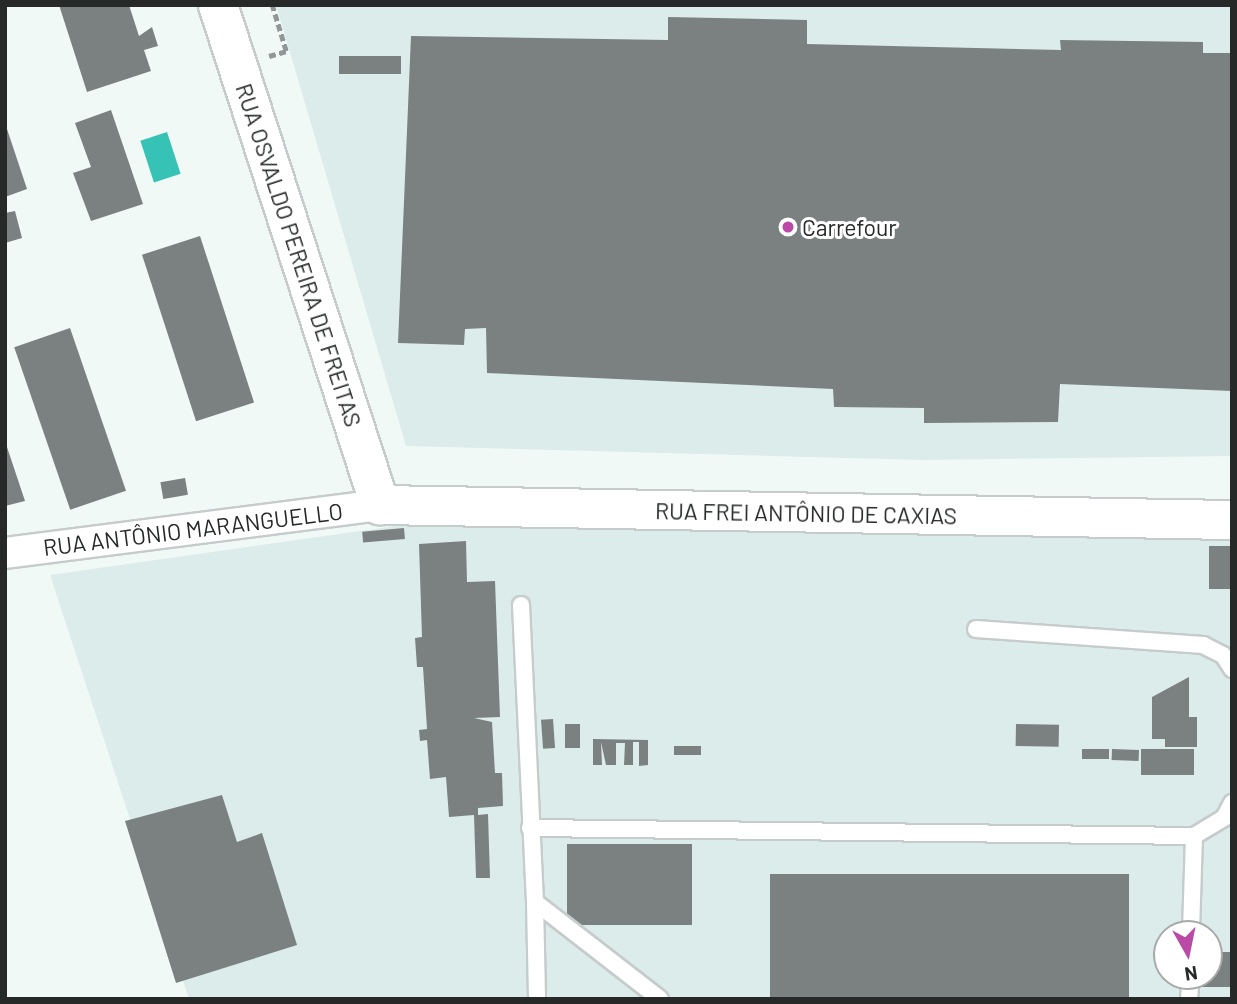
<!DOCTYPE html>
<html>
<head>
<meta charset="utf-8">
<style>
  body { margin:0 }
  #map { position:relative; width:1237px; height:1004px; overflow:hidden; background:#f1f9f7; font-family:Barlow,sans-serif }
  div>[style] { position:absolute }
  .built>* { inset:0; background:#dcecea }
  .water>* { inset:0; background:#36c2b4; transform-origin:0 0 }
  .building>* { inset:0; background:#7b8180; transform-origin:0 0 }
  .path>* { height:4.5px; margin-top:-2.25px; transform-origin:0; background:repeating-linear-gradient(90deg,#919796 0 7px,transparent 0 10.5px) }
  .roads { filter:drop-shadow(2px 0 #c5cccb) drop-shadow(-2px 0 #c5cccb) drop-shadow(0 2px #c5cccb) drop-shadow(0 -2px #c5cccb) }
  .lane>* { height:16px; margin:-8px; padding:0 8px; transform-origin:8px; border-radius:8px; background:#fff }
  .street>* { height:30px; margin:-15px; padding:0 15px; transform-origin:15px; border-radius:15px; background:#fff }
  .secondary>* { height:38px; margin:-19px; padding:0 19px; transform-origin:19px; border-radius:19px; background:#fff }
  .dots>* { width:19px; height:19px; translate:-50% -50%; box-sizing:border-box; border:4px solid #fff; border-radius:50% }
  span { translate:-50% -50%; white-space:nowrap; text-align:center; line-height:1.15; -webkit-text-stroke:6px #fff; paint-order:stroke }
  .poi-label { font-size:23px; color:#262928 }
  .left { translate:0 -50%; text-align:left }
  .street-label { font-size:23px; color:#262928 }
  .frame { position:absolute; inset:0; border:7px solid #262928; pointer-events:none }
  .north { position:absolute; left:1153px; top:920px; width:70px; height:70px; box-sizing:border-box; background:#fff; border:2px solid #a8a9a9; border-radius:50%; rotate:171deg; font-size:19px; font-weight:700; line-height:28px; text-align:center; color:#262928 }
  .north::after { content:''; display:block; margin:auto; width:24px; height:32px; background:#bb4aa6; clip-path:polygon(50% 0,100% 100%,50% 72%,0 100%) }
</style>
</head>
<body>
<div id="map">
  <div class="built">
    <i style="clip-path:polygon(276px 5px,1232px 5px,1232px 456px,923px 460px,406px 446px)"></i>
    <i style="clip-path:polygon(evenodd,452px 518px,1232px 537px,1232px 999px,189px 999px,50px 575px,452px 518px,1167px 934px,1209px 934px,1209px 976px,1167px 976px,1167px 934px)"></i>
  </div>
  <div class="water">
    <i style="left:167px;top:132px;width:44px;height:28px;rotate:72deg"></i>
  </div>
  <div class="building">
    <i style="clip-path:polygon(59px 5px,129px 5px,139px 36px,152px 27px,158px 46px,144px 50px,151px 71px,87px 92px)"></i>
    <i style="clip-path:polygon(668px 17px,807px 20px,807px 44px,1061px 50px,1060px 40px,1203px 42px,1203px 53px,1232px 53px,1232px 391px,1060px 384px,1058px 422px,924px 423px,924px 408px,834px 407px,833px 389px,487px 373px,486px 328px,465px 329px,464px 345px,398px 343px,411px 36px,668px 40px)"></i>
    <i style="left:339px;top:56px;width:62px;height:18px"></i>
    <i style="clip-path:polygon(111px 110px,143px 204px,91px 221px,73px 173px,91px 167px,75px 123px)"></i>
    <i style="clip-path:polygon(6px 126px,27px 189px,5px 197px,5px 127px)"></i>
    <i style="clip-path:polygon(15px 211px,22px 238px,5px 243px,5px 213px)"></i>
    <i style="left:200px;top:236px;width:175px;height:61px;rotate:72deg"></i>
    <i style="left:70px;top:328px;width:172px;height:59px;rotate:71deg"></i>
    <i style="clip-path:polygon(5px 441px,25px 501px,5px 506px)"></i>
    <i style="left:185px;top:478px;width:17px;height:25px;rotate:80deg"></i>
    <i style="left:404px;top:528px;width:11px;height:42px;rotate:85deg"></i>
    <i style="clip-path:polygon(466px 541px,467px 582px,495px 581px,500px 717px,474px 718px,492px 722px,495px 773px,502px 773px,503px 806px,478px 808px,478px 815px,488px 814px,490px 878px,476px 878px,474px 815px,449px 817px,446px 777px,430px 779px,427px 740px,420px 741px,419px 730px,427px 729px,423px 667px,417px 667px,415px 638px,422px 637px,419px 544px)"></i>
    <i style="left:1209px;top:546px;width:23px;height:43px"></i>
    <i style="clip-path:polygon(1189px 677px,1189px 717px,1197px 717px,1197px 747px,1165px 747px,1165px 739px,1152px 739px,1152px 697px)"></i>
    <i style="left:553px;top:719px;width:29px;height:12px;rotate:86deg"></i>
    <i style="left:565px;top:724px;width:15px;height:24px"></i>
    <i style="left:1016px;top:724px;width:43px;height:22px;rotate:1deg"></i>
    <i style="clip-path:polygon(593px 739px,648px 740px,648px 765px,639px 766px,639px 742px,633px 742px,633px 765px,624px 765px,625px 743px,616px 743px,616px 765px,606px 765px,601px 742px,602px 765px,593px 765px)"></i>
    <i style="left:674px;top:746px;width:27px;height:9px"></i>
    <i style="left:1082px;top:749px;width:27px;height:10px"></i>
    <i style="left:1112px;top:749px;width:27px;height:11px;rotate:2deg"></i>
    <i style="left:1141px;top:749px;width:53px;height:26px"></i>
    <i style="clip-path:polygon(222px 795px,237px 842px,262px 833px,297px 945px,176px 983px,125px 821px)"></i>
    <i style="left:567px;top:844px;width:125px;height:81px"></i>
    <i style="left:770px;top:874px;width:359px;height:125px"></i>
    <i style="clip-path:polygon(1209px 952px,1232px 952px,1232px 987px,1173px 987px,1173px 976px,1209px 976px)"></i>
  </div>
  <div class="path">
    <i style="left:269px;top:56px;width:18px;rotate:-16deg"></i>
    <i style="left:286px;top:51px;width:48px;rotate:-106.9deg"></i>
  </div>
  <div class="roads">
    <div class="lane">
      <i style="left:521px;top:605px;width:297px;rotate:87.3deg"></i>
      <i style="left:535px;top:902px;width:158px;rotate:37.8deg"></i>
      <i style="left:976px;top:629px;width:228px;rotate:4deg"></i>
      <i style="left:1203px;top:645px;width:22px;rotate:27deg"></i>
      <i style="left:1223px;top:655px;width:17px;rotate:57deg"></i>
      <i style="left:530px;top:828px;width:664px;rotate:0.69deg"></i>
      <i style="left:1194px;top:836px;width:98px;rotate:91.8deg"></i>
      <i style="left:1194px;top:836px;width:35px;rotate:-31deg"></i>
      <i style="left:1224px;top:818px;width:17px;rotate:-62deg"></i>
      <i style="left:535px;top:902px;width:97px;rotate:88.8deg"></i>
      <i style="left:1189px;top:999px;width:12px;rotate:-85deg"></i>
    </div>
    <div class="street">
      <i style="left:5px;top:553px;width:378px;rotate:-7.3deg"></i>
    </div>
    <div class="secondary">
      <i style="left:218px;top:5px;width:526px;rotate:72.05deg"></i>
      <i style="left:380px;top:505px;width:852px;rotate:1.01deg"></i>
    </div>
  </div>
  <div class="dots">
    <i style="left:788px;top:227px;background:#bb4aa6"></i>
  </div>
  <div class="poi-label">
    <span class="left" style="left:802px;top:227px">Carrefour</span>
  </div>
  <div class="street-label">
    <span style="left:299px;top:255px;rotate:72deg">RUA OSVALDO PEREIRA DE FREITAS</span>
    <span style="left:806px;top:513px;rotate:1deg">RUA FREI ANTÔNIO DE CAXIAS</span>
    <span style="left:193px;top:529px;rotate:-7deg">RUA ANTÔNIO MARANGUELLO</span>
  </div>
  <div class="frame"></div>
  <div class="north">N</div>
</div>
</body>
</html>
